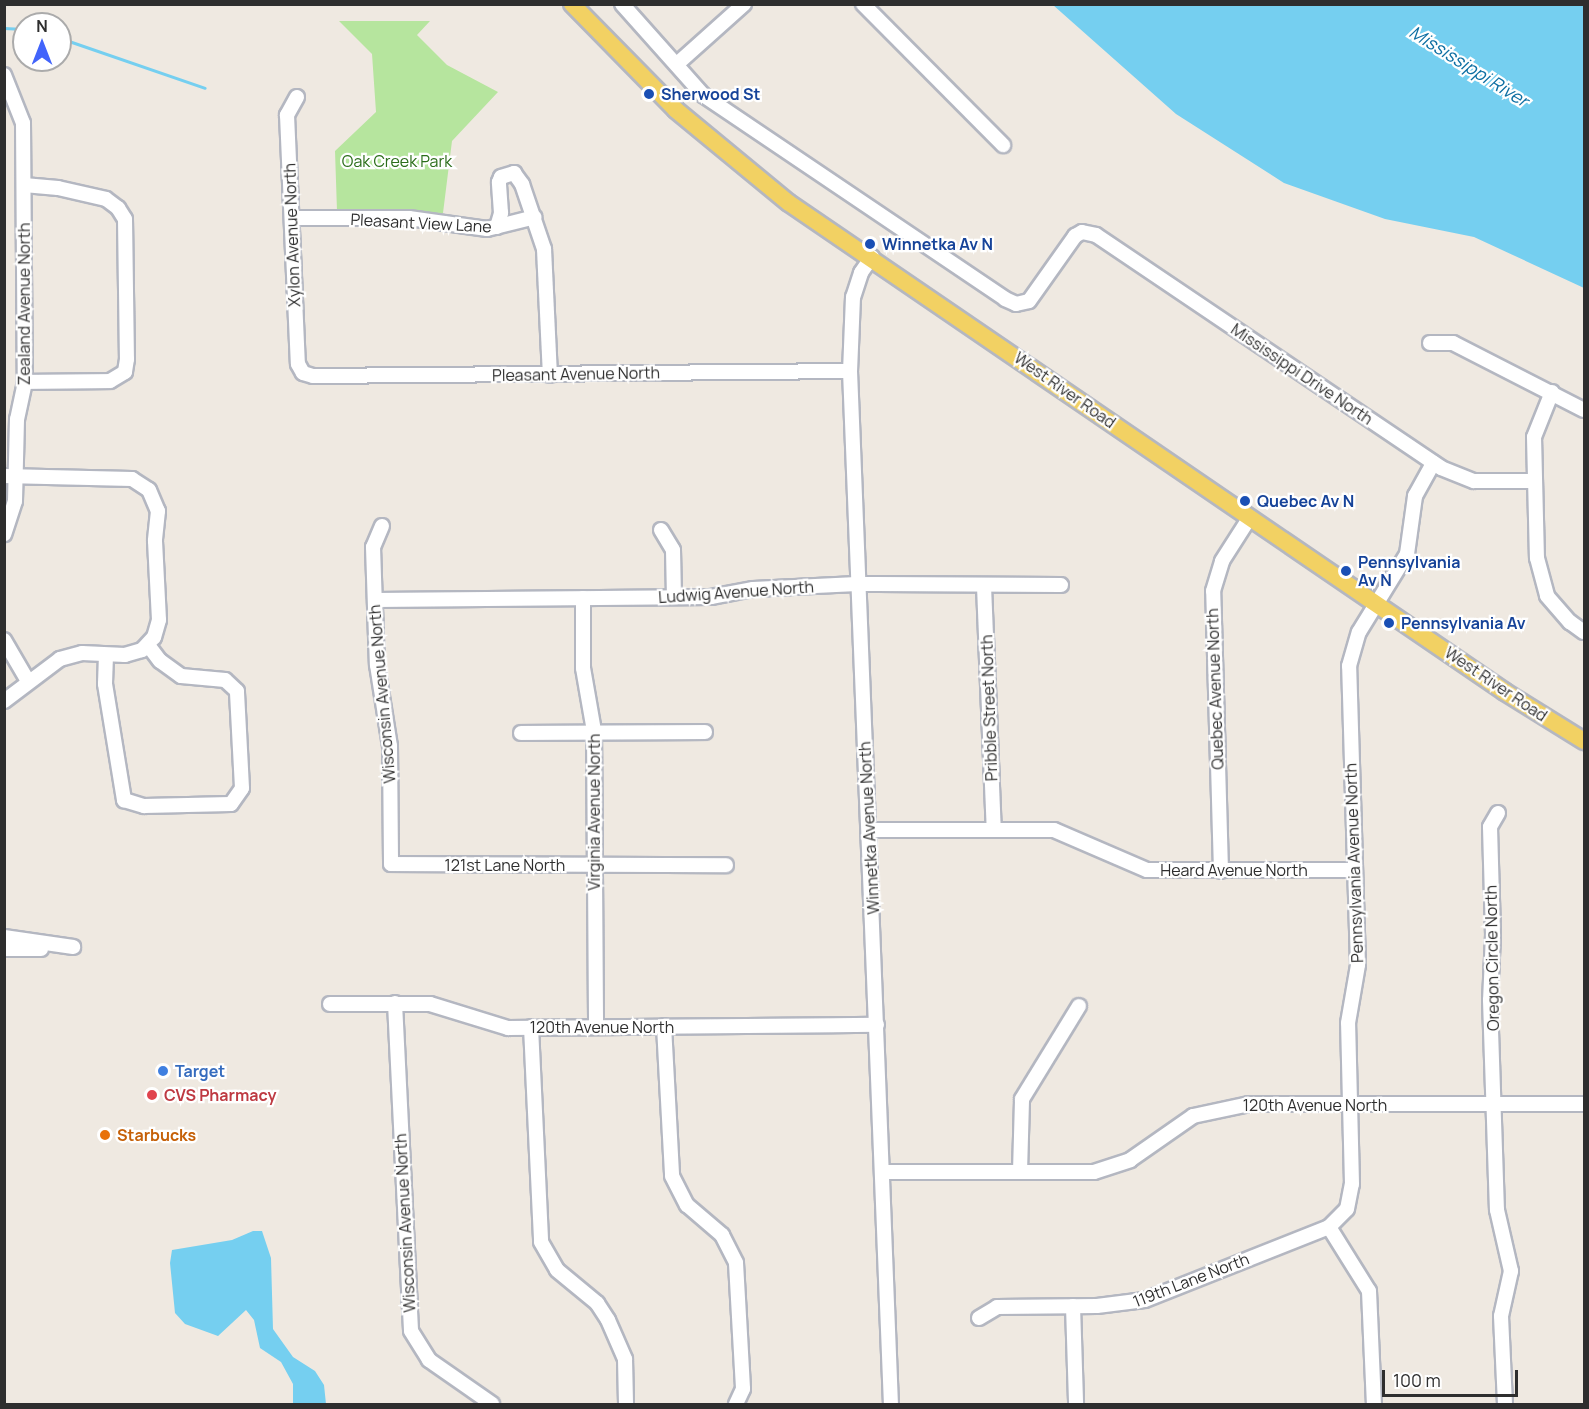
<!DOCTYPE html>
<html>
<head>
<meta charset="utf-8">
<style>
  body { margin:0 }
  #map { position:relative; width:1589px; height:1409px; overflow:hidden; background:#efe9e1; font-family:Manrope,sans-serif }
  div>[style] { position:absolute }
  .green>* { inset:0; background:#b6e59e }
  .water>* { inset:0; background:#75cff0 }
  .stream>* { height:3px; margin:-1.5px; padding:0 1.5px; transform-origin:1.5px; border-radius:1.5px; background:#75cff0 }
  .roads { filter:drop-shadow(2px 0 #b4b7c1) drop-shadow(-2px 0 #b4b7c1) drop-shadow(0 2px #b4b7c1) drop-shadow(0 -2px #b4b7c1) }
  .minor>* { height:14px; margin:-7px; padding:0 7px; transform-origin:7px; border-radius:7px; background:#fff }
  .major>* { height:16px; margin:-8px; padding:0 8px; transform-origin:8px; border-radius:8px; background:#f2d163 }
  .dots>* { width:16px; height:16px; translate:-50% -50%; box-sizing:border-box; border:3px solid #fff; border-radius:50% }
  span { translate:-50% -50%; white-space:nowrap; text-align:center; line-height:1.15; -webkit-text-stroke:4.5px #fff; paint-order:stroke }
  .transit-label { font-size:16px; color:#164399; font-weight:700 }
  .left { translate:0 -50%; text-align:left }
  .park-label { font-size:16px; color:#2c6e1b }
  .street-label { font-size:16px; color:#2e2e2e }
  .shop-label { font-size:16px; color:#366cbe; font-weight:700 }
  .health-label { font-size:16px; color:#be3a42; font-weight:700 }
  .food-label { font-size:16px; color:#c56008; font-weight:700 }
  .water-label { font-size:18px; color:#0d6fa3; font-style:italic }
  .frame { position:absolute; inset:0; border:6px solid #2e2e2e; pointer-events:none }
  .north { position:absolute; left:12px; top:12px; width:60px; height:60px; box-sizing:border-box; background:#fff; border:2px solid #ababab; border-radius:50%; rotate:0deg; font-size:16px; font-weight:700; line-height:24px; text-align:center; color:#2e2e2e }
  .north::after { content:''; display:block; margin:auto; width:21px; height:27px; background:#4264fb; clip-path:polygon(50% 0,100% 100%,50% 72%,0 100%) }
  .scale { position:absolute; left:1382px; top:1370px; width:136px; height:27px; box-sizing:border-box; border:3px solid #2e2e2e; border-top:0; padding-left:8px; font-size:18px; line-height:21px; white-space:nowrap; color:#2e2e2e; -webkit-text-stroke:4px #fff; paint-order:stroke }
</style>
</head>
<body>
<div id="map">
  <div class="green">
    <i style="clip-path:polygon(339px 21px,430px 21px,417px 35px,447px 65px,498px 92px,452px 141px,443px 213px,337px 211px,335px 151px,376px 112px,372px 54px)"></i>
  </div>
  <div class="water">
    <i style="clip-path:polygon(1053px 5px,1584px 5px,1584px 288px,1474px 237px,1385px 219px,1284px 183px,1176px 114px)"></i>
    <i style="clip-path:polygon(253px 1231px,262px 1231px,271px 1258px,273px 1329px,293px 1357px,315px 1371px,324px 1385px,326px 1404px,293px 1404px,293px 1384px,281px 1362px,260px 1348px,254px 1320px,246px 1310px,218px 1336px,185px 1324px,175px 1313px,170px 1263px,172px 1250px,232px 1240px)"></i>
  </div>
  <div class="stream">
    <i style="left:4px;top:28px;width:20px;rotate:3deg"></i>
    <i style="left:60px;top:38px;width:153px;rotate:19deg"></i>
  </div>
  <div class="roads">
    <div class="minor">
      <i style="left:622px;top:4px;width:122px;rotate:48.3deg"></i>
      <i style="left:703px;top:95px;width:364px;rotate:34deg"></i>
      <i style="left:1005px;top:299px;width:12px;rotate:24deg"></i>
      <i style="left:1016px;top:304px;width:13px;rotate:-13deg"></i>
      <i style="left:1029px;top:301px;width:80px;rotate:-54.7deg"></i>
      <i style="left:1075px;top:236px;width:8px;rotate:-30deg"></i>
      <i style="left:1082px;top:232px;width:14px;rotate:12deg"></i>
      <i style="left:1096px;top:235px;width:416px;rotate:34deg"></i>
      <i style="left:1441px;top:468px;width:35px;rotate:22deg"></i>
      <i style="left:1474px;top:481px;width:60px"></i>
      <i style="left:863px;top:4px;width:199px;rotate:45.2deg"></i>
      <i style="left:677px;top:64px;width:90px;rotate:-41.8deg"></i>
      <i style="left:4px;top:75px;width:52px;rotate:68.4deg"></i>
      <i style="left:23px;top:123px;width:259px;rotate:89.6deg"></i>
      <i style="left:25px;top:382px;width:38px;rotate:102deg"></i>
      <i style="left:17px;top:419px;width:82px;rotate:91.4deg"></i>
      <i style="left:15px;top:501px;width:35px;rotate:108deg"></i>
      <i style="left:297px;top:97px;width:21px;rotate:119deg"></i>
      <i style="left:287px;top:115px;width:249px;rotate:87.5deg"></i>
      <i style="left:298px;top:364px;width:10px;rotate:61deg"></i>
      <i style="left:303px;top:373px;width:10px;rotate:17deg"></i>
      <i style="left:313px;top:376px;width:537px;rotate:-0.53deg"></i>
      <i style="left:24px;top:185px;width:34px;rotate:5deg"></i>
      <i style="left:58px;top:188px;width:49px;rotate:12.9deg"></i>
      <i style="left:106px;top:199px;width:15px;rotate:37deg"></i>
      <i style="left:118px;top:208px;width:13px;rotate:58deg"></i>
      <i style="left:125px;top:219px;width:140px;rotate:89.2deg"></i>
      <i style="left:127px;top:359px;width:13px;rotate:99deg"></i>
      <i style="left:125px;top:372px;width:17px;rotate:149deg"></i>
      <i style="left:110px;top:381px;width:85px;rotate:179.3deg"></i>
      <i style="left:292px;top:218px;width:117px"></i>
      <i style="left:409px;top:218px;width:79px;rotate:8deg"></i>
      <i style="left:487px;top:229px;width:49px;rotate:-14deg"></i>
      <i style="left:497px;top:227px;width:15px;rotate:-74deg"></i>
      <i style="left:501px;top:213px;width:31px;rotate:-94deg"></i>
      <i style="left:499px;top:182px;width:5px;rotate:-68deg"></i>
      <i style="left:501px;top:177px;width:14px;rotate:-17deg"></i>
      <i style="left:514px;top:173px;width:14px;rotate:54deg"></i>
      <i style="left:522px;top:184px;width:69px;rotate:71.3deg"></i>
      <i style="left:544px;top:249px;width:126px;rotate:87.3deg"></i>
      <i style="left:872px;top:257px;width:19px;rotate:125deg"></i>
      <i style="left:861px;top:273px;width:25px;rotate:108deg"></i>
      <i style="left:853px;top:297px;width:74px;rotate:92.3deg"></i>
      <i style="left:850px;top:371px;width:1034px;rotate:87.73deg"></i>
      <i style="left:1430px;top:343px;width:23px"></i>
      <i style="left:1453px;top:343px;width:147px;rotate:27.1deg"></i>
      <i style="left:1552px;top:392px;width:48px;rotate:111.8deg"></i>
      <i style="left:1534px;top:437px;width:121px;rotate:88.6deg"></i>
      <i style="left:1537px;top:558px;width:39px;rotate:75deg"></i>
      <i style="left:1547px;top:596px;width:35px;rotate:49deg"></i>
      <i style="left:1570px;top:622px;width:17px;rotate:36deg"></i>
      <i style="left:4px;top:476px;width:128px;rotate:1.3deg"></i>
      <i style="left:132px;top:479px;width:20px;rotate:33deg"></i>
      <i style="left:149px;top:490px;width:23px;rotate:67deg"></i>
      <i style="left:158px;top:511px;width:30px;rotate:96deg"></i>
      <i style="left:155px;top:541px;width:79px;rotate:87.1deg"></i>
      <i style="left:159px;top:620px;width:18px;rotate:106deg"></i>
      <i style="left:154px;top:637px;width:18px;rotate:133deg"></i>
      <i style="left:142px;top:650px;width:18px;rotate:164deg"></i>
      <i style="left:125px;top:655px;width:43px;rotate:-177.3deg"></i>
      <i style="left:82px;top:653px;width:23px;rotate:165deg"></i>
      <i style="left:60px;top:659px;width:70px;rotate:143.1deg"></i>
      <i style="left:382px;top:526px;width:23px;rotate:113deg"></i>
      <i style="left:373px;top:547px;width:118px;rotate:88.1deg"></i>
      <i style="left:377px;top:665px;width:82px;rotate:80.9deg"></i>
      <i style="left:390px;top:746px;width:118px;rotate:89.5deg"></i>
      <i style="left:391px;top:864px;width:335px;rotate:0.2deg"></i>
      <i style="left:661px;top:530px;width:23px;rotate:59deg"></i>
      <i style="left:673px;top:550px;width:47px;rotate:88.8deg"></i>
      <i style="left:984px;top:586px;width:244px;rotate:87.7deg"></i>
      <i style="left:583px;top:598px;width:70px;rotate:90deg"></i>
      <i style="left:583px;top:668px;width:64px;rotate:80.1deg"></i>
      <i style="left:594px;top:731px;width:296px;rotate:89.6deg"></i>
      <i style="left:375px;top:600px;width:336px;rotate:-0.5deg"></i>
      <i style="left:711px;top:597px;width:43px;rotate:-10.8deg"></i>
      <i style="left:753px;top:589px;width:104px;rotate:-2.8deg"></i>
      <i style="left:857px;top:584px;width:204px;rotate:0.3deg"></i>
      <i style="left:4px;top:640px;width:48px;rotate:59.7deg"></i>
      <i style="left:106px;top:655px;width:29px;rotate:92deg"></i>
      <i style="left:105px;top:684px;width:118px;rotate:80.7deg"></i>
      <i style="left:124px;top:800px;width:21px;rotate:17deg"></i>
      <i style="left:144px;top:806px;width:87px;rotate:-1.3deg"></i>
      <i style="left:231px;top:804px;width:19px;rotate:-55deg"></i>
      <i style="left:242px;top:788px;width:97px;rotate:-93deg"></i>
      <i style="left:237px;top:691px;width:16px;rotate:-137deg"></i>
      <i style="left:225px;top:680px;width:44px;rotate:-174.8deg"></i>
      <i style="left:181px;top:676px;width:26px;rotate:-144deg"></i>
      <i style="left:160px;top:661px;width:20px;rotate:-127deg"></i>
      <i style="left:521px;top:733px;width:184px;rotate:-0.3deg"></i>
      <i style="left:1498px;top:813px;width:16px;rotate:120deg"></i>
      <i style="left:1490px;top:827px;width:108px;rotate:88.4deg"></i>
      <i style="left:1493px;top:935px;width:65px;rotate:92.6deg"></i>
      <i style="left:1490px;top:1000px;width:210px;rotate:88.1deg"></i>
      <i style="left:1497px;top:1210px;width:63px;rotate:77.1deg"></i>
      <i style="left:1511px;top:1271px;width:46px;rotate:102.5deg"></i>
      <i style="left:1501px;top:1316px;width:88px;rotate:87.4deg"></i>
      <i style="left:870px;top:830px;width:184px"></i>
      <i style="left:1054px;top:830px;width:101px;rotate:23.3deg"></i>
      <i style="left:1147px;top:870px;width:208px"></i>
      <i style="left:1221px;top:871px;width:280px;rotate:-91.6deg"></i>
      <i style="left:1213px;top:591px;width:31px;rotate:-73deg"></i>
      <i style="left:1222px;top:561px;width:52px;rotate:-57.5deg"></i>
      <i style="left:4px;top:937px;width:70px;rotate:8.2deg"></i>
      <i style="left:4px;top:949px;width:37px"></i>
      <i style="left:395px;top:1003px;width:328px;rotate:87.2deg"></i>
      <i style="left:411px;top:1331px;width:34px;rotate:58deg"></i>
      <i style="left:429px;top:1360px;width:77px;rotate:34.9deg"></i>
      <i style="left:330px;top:1004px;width:100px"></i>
      <i style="left:430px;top:1004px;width:82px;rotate:17.1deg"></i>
      <i style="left:508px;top:1028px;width:369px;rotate:-0.5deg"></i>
      <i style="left:664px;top:1026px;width:150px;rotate:86.9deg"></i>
      <i style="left:672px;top:1176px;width:33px;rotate:63deg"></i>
      <i style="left:687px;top:1205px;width:46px;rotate:40.6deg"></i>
      <i style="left:722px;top:1235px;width:31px;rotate:63deg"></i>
      <i style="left:736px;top:1263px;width:126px;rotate:86.8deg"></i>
      <i style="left:743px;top:1389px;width:17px;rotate:115deg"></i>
      <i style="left:531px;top:1027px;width:215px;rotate:87.3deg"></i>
      <i style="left:541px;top:1242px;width:32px;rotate:60deg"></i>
      <i style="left:557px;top:1270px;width:52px;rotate:39.5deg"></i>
      <i style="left:597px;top:1303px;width:20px;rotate:57deg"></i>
      <i style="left:608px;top:1320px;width:43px;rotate:66.4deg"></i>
      <i style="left:625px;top:1359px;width:45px;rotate:88.7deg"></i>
      <i style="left:883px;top:1172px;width:211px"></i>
      <i style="left:1094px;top:1172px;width:38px;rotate:-18deg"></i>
      <i style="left:1130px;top:1160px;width:77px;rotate:-34.9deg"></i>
      <i style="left:1193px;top:1116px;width:57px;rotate:-12.1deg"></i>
      <i style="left:1249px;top:1104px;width:335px"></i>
      <i style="left:1020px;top:1172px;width:73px;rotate:-88.4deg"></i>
      <i style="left:1022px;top:1099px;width:109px;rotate:-58.5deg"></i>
      <i style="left:1329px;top:1227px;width:75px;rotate:58deg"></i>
      <i style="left:1369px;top:1291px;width:113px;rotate:87.5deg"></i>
      <i style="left:1073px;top:1306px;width:98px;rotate:88.2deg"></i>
      <i style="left:979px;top:1318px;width:21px;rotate:-31deg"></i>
      <i style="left:997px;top:1307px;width:100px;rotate:-0.6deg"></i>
      <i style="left:1097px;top:1306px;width:48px;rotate:-7.1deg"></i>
      <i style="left:1145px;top:1300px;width:198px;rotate:-21.6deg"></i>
      <i style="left:1329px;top:1227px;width:25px;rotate:-45deg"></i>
      <i style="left:1347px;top:1209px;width:25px;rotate:-79deg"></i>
      <i style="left:1352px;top:1184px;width:161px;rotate:-91.4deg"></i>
      <i style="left:1348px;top:1023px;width:59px;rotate:-80.2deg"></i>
      <i style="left:1358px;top:965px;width:299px;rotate:-91.7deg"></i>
      <i style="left:1349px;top:666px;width:35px;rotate:-74deg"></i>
      <i style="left:1359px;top:632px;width:92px;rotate:-58.4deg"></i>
      <i style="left:1407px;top:554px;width:59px;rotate:-82.1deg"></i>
      <i style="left:1415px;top:496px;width:38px;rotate:-61deg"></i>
    </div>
    <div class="major">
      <i style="left:572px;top:4px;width:148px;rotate:45.5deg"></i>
      <i style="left:676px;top:110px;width:146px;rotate:39.5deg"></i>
      <i style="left:789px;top:203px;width:867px;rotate:34.33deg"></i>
      <i style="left:1505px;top:692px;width:93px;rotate:31.8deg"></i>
    </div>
  </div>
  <div class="dots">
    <i style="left:649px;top:94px;background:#1a4fb4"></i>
    <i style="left:870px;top:244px;background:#1a4fb4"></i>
    <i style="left:1245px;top:501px;background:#1a4fb4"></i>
    <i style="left:1346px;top:571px;background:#1a4fb4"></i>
    <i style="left:1389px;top:623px;background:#1a4fb4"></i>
    <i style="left:163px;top:1071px;background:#3f7fe0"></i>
    <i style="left:152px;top:1095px;background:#e0444e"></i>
    <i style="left:105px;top:1135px;background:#e8710a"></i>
  </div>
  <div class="transit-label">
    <span class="left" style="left:661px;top:94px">Sherwood St</span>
    <span class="left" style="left:882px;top:244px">Winnetka Av N</span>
    <span class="left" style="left:1257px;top:501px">Quebec Av N</span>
    <span class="left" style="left:1358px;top:571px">Pennsylvania<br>Av N</span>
    <span class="left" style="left:1401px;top:623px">Pennsylvania Av</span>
  </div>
  <div class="park-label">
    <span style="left:397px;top:161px">Oak Creek Park</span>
  </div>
  <div class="street-label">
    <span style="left:421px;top:223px;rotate:3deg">Pleasant View Lane</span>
    <span style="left:292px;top:235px;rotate:-92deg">Xylon Avenue North</span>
    <span style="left:24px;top:304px;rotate:-90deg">Zealand Avenue North</span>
    <span style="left:576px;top:374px;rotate:-1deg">Pleasant Avenue North</span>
    <span style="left:1302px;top:374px;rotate:34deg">Mississippi Drive North</span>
    <span style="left:1065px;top:390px;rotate:35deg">West River Road</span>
    <span style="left:736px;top:592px;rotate:-4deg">Ludwig Avenue North</span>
    <span style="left:1496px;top:684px;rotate:34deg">West River Road</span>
    <span style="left:1215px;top:689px;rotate:-92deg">Quebec Avenue North</span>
    <span style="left:382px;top:694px;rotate:-95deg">Wisconsin Avenue North</span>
    <span style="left:989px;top:708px;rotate:-92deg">Pribble Street North</span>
    <span style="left:594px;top:812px;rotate:-90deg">Virginia Avenue North</span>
    <span style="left:869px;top:828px;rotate:-93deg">Winnetka Avenue North</span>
    <span style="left:1354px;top:863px;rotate:-92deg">Pennsylvania Avenue North</span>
    <span style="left:505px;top:865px">121st Lane North</span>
    <span style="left:1234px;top:870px">Heard Avenue North</span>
    <span style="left:1492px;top:958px;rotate:-91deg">Oregon Circle North</span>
    <span style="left:602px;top:1027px">120th Avenue North</span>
    <span style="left:1315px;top:1105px">120th Avenue North</span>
    <span style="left:405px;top:1223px;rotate:-93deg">Wisconsin Avenue North</span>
    <span style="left:1191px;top:1280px;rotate:-21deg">119th Lane North</span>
  </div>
  <div class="shop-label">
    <span class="left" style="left:175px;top:1071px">Target</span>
  </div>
  <div class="health-label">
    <span class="left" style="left:164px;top:1095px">CVS Pharmacy</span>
  </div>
  <div class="food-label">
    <span class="left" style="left:117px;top:1135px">Starbucks</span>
  </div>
  <div class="water-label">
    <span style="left:1469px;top:66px;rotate:32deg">Mississippi River</span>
  </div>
  <div class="frame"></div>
  <div class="north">N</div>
  <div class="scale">100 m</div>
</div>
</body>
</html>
